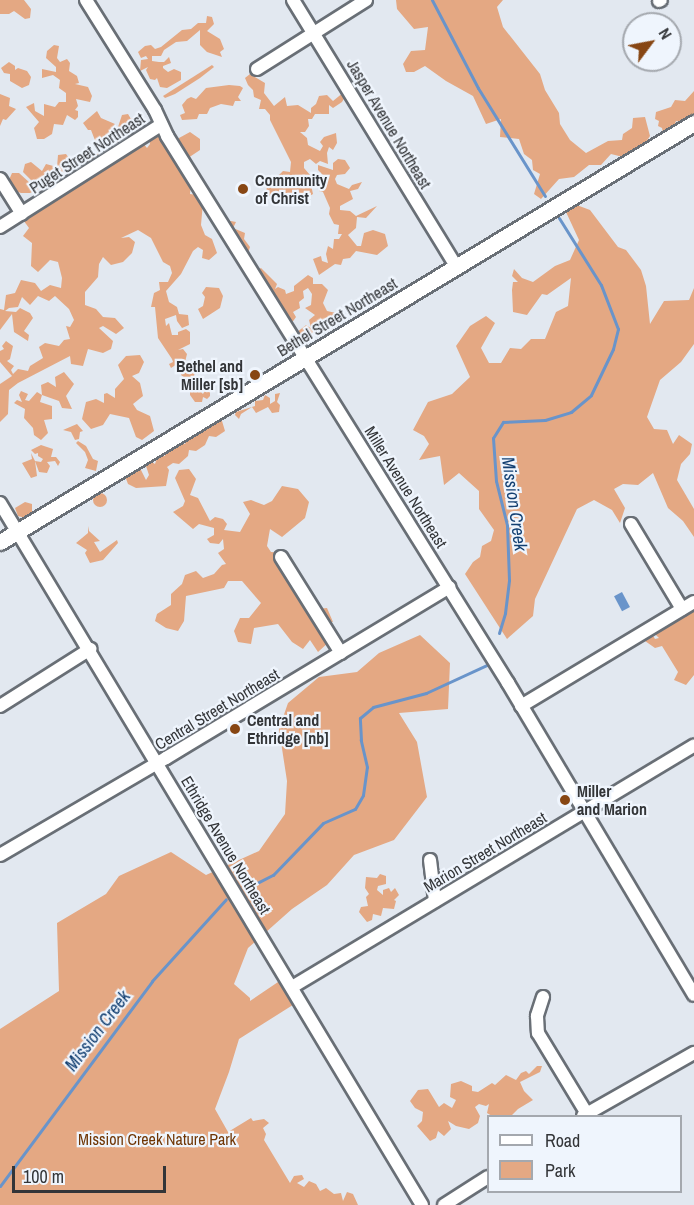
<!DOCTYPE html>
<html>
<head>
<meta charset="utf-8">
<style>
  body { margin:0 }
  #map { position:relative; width:694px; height:1205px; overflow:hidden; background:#e2e8f0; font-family:"Archivo Narrow",sans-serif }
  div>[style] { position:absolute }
  .green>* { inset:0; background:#e4a883 }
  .round { border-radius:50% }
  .water>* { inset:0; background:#6994ca; transform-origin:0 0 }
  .stream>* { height:3px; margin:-1.5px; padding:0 1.5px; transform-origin:1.5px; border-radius:1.5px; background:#6994ca }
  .roads { filter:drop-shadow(2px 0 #696f76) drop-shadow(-2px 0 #696f76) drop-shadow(0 2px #696f76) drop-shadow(0 -2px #696f76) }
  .minor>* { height:12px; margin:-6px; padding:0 6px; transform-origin:6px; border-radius:6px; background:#fff }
  .tertiary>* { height:15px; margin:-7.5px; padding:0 7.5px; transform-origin:7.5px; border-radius:7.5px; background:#fff }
  .dots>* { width:16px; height:16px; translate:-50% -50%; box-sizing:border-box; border:3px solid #eff5fd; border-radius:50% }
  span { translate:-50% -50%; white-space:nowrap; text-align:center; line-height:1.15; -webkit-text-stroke:4.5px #eff5fd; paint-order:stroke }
  .street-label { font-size:16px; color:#333538 }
  .poi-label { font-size:16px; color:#333538; font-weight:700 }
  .left { translate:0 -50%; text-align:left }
  .right { translate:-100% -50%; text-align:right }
  .park-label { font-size:16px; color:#6f3504 }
  .water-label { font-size:18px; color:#123f71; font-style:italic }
  .legend { position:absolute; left:487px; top:1115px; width:195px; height:78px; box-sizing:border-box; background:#eff5fd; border:2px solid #a4a8ae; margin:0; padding:8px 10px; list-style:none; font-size:18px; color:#333538 }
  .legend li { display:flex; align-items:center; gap:12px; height:30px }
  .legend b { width:30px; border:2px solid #a4a8ae }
  .north { position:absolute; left:622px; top:12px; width:60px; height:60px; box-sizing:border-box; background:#eff5fd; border:2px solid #a4a8ae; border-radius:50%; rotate:58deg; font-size:16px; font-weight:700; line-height:24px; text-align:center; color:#333538 }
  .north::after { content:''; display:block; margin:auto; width:21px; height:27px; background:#874613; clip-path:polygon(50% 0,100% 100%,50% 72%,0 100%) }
  .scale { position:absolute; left:12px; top:1166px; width:154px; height:27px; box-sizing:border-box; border:3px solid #333538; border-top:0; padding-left:8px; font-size:18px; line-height:21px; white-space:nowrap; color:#333538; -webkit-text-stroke:4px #eff5fd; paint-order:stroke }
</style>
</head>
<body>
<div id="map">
  <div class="green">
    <i style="clip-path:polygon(0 0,24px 0,31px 9px,30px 18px,25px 19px,14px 11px,9px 14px,0 14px)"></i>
    <i style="clip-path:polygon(396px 0,503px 0,497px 7px,503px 27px,540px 74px,545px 90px,559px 113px,560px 124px,570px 140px,586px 153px,608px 141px,622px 140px,623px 134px,632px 128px,633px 118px,645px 117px,650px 136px,642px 148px,627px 158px,611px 154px,601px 165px,589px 165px,574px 177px,559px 179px,541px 199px,534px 194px,540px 174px,533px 170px,532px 160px,524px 154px,519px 139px,500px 137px,501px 119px,486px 124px,473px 96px,446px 81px,425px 66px,414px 72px,406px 72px,403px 64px,411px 51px,425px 50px,428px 27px,414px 29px,397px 9px)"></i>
    <i style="clip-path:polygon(207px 16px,212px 17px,214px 24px,207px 31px,220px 39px,224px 49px,220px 52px,222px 57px,207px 52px,200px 45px,200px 30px,187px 41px,176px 42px,164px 50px,161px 56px,152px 56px,152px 61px,159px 62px,164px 62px,169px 57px,171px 63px,163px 66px,163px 68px,168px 72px,174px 69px,181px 72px,181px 80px,167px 88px,160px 87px,157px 78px,155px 80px,150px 79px,146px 70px,148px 67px,140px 71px,141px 60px,148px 59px,146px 56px,141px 58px,138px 52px,145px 46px,151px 45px,155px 49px,161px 47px,182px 30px,191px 29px,198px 23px,206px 23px)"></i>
    <i style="clip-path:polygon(54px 45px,59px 46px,57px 58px,60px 62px,67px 59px,70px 63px,69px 71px,77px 76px,79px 83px,75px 84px,88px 87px,92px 96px,90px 102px,76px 99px,78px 106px,75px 110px,78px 111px,78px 117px,75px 120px,67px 115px,63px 125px,54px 124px,52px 134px,44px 139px,37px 139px,34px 128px,39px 122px,26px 107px,34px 103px,35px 111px,44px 116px,44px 104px,55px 107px,59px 102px,66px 102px,66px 93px,59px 88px,60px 80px,53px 75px,42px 78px,42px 69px,56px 72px,56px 67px,46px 58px,47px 51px)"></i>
    <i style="clip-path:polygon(9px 62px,15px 66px,15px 70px,18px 68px,27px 71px,31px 77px,29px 85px,22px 88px,10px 81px,10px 74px,4px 73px,1px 68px)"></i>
    <i style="clip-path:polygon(212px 65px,214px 67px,200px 78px,175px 94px,165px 98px,163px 96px)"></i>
    <i style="clip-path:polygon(250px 74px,265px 83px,264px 93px,274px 106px,285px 97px,287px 106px,298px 105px,311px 113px,311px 108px,316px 104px,319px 96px,327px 95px,333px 101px,344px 92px,346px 95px,342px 102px,333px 108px,329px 105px,329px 114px,315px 114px,312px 119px,308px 119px,309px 126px,305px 132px,300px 132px,307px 138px,308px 145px,320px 151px,323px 146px,320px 142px,324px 137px,336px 133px,337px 143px,333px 150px,329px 147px,327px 153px,328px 164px,320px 161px,316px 164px,310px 159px,304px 162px,304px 168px,310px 175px,310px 181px,304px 183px,311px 185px,313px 194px,308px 197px,300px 194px,298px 189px,292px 199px,275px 201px,266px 193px,268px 180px,277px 177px,283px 171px,290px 172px,291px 162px,270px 120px,270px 115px,265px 109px,259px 109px,261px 100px,254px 97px,253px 90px,248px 85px,245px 78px)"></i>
    <i style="clip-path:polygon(229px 85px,240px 86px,243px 88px,238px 97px,241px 101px,235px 101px,233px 106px,221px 104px,210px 108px,207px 114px,199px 114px,197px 119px,182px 120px,180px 115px,185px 113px,182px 105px,187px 99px,191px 97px,196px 99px,206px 88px)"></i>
    <i style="clip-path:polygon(694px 91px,694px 115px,681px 122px,676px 121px,673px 129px,666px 134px,663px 133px,662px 128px,658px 126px,659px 121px,655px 119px,656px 112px,671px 107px,675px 100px,685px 101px)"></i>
    <i style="clip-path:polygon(0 94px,10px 98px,9px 106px,16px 109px,6px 120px,3px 119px,0 126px)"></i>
    <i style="clip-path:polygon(97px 111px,101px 118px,115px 124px,112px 128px,118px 127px,122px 115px,128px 114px,131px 119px,138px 117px,140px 122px,121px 135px,117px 144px,112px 143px,105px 148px,96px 143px,91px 130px,88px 130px,83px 123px)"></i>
    <i style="clip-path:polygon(148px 130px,157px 131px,179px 145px,179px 138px,190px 132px,200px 139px,200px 150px,179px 164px,179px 167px,184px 170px,185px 180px,191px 182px,190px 194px,198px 195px,203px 202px,201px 225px,205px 235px,212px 239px,217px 253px,209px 260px,202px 258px,203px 250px,198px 247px,193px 251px,181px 274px,166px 291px,169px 302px,177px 307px,179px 314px,188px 315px,189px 325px,182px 328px,177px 321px,176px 315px,165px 319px,166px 326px,169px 323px,172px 335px,178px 335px,178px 332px,186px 329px,190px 332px,190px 344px,178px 350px,183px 349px,187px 354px,185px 362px,188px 368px,197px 370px,194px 375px,203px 388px,200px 391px,203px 394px,205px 390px,210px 392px,210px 396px,207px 399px,203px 397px,202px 402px,195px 402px,190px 395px,190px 389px,196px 389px,197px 386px,181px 375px,182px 368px,177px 364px,171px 368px,169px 364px,173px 362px,172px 359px,158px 338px,155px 307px,151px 307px,154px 293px,160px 290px,159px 282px,168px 282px,172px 273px,170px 266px,163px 262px,151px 238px,138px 230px,121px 238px,129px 237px,135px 242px,132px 253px,123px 262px,111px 265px,103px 257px,99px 264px,98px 277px,85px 292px,85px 305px,96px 309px,103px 317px,115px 318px,124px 328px,116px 334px,103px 326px,99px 328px,113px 341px,111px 349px,103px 353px,88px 349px,83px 366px,71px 364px,70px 356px,18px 383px,9px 390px,8px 414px,0 422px,0 384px,12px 376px,0 362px,0 351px,4px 349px,2px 346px,6px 341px,13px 346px,10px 359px,7px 361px,14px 366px,11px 370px,13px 374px,18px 369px,28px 371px,30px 366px,43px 358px,39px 347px,45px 343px,59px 346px,64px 340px,70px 339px,66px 326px,70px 327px,74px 320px,69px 309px,55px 296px,49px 301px,38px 296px,30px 305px,22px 297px,18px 307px,9px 308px,5px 311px,16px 312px,20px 308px,30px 313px,33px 318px,24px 331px,29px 335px,28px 341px,14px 332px,12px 314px,0 330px,0 309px,4px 310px,6px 295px,15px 293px,21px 280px,35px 283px,41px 291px,50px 285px,61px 288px,62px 278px,58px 262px,50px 260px,38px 272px,31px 266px,32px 243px,23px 236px,29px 228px,18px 213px,42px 204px,40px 192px,52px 192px,58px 181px,71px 189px,68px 173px,82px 167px,94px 154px,104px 153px,127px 141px,129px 136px,137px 136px,147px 148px,150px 144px)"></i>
    <i style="clip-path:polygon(66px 154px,71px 161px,64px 166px,70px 167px,65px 173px,58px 170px,58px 178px,49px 178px,41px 183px,37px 190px,30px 193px,21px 193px,12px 190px,9px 180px,12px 173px,19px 173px,30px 183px,33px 182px,23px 172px,25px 164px,31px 162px,42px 171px,46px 164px,57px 167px,58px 155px)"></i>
    <i style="clip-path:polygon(338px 159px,345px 160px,350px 168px,345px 174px,337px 175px,335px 179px,337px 184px,349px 189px,352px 185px,362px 182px,358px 189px,350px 191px,353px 199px,340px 206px,340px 210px,350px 211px,356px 216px,377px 206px,366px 218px,357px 217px,356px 228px,348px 235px,357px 246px,361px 246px,364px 233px,373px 230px,385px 234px,388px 246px,377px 255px,356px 251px,350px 258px,343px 259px,341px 265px,335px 264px,319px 275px,313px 259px,321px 256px,322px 261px,328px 263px,326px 254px,328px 246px,333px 249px,334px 239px,339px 239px,342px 234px,338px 234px,339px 225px,334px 224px,329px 214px,330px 208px,323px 192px,319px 191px,323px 182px,316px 179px,316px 174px,320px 177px,323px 175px,318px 170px,318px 165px,333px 170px,333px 163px)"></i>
    <i style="clip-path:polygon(574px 204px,590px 210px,618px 247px,626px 250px,641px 270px,646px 286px,650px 324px,664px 301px,689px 300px,694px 288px,694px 344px,681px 362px,660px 380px,647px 417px,654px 429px,667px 430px,673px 444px,679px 435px,692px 444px,690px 454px,681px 464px,677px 480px,694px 509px,694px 537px,683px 521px,668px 508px,653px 473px,638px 485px,623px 484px,614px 489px,625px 508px,620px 523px,612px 510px,594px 500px,577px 509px,535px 599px,533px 616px,507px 639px,465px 574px,473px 562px,480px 557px,482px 546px,491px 541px,494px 530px,479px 509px,479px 491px,459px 473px,444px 485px,440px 456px,419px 460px,429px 444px,424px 436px,413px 430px,428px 402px,452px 394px,470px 377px,456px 346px,470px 326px,486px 316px,495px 323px,481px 348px,489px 363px,501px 363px,510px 348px,521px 349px,531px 339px,545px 339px,556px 312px,568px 306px,571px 278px,547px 295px,542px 294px,527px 315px,513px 312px,512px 290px,513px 282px,518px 282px,512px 276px,514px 269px,522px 278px,533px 282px,555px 266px,570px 260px,579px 240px,566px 212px)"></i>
    <i style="clip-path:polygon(231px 221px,236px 222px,233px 228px,245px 233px,244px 239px,250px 247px,247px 256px,227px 222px)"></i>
    <i style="clip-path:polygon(261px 268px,277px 284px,275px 289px,278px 287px,285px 290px,286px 294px,294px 291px,294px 286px,308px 275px,313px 278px,313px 284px,322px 284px,328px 290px,323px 303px,327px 311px,336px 313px,334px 322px,312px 333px,311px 340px,303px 346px,296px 333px,306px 325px,311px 328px,309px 320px,315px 315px,305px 308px,311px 305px,312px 294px,308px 288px,303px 291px,304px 298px,299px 302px,300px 308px,293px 312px,296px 317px,291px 324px,280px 320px,280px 312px,266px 306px,261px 295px,260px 286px,264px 279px,257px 275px,257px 270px)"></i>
    <i style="clip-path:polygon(206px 287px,219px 288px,223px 296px,220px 308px,203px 319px,198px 309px,203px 306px,205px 297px,202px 293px)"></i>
    <i style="clip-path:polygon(140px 355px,144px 362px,139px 373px,132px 376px,140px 383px,143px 396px,133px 404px,137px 410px,150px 416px,154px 431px,142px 440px,136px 437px,129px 418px,110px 414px,103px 425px,91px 429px,82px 419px,86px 402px,96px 399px,104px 403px,104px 394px,107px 393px,115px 398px,115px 389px,124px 379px,118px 365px,126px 356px)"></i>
    <i style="clip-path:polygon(64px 372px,74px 384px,66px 396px,72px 409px,62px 408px,59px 401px,42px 395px,40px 402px,52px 406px,52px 419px,44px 420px,48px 433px,41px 440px,34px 435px,33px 428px,24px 418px,25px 409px,14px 403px,17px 400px,22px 402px,19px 395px,21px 391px,28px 394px,25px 400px,29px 401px,37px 392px,42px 395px,41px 385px,48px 382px,56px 387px,55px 377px)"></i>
    <i style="clip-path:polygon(280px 393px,277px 402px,280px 405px,279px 412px,272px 413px,268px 407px,256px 413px,252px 407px,241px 414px,239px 419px,235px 415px,236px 412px,255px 406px,255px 401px,263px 400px,265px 395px,270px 398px,270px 404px,275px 401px,275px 394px)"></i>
    <i style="clip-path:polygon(210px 416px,222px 421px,225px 431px,216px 437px,209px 436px,205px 445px,196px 451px,189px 450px,188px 456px,179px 464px,173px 463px,167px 467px,169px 470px,166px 486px,136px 488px,128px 484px,125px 476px,134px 469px,141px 470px,146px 480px,149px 475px,145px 463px,149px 460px,155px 464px,158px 455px,165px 456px,166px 446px,175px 439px,185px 444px,192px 429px,207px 426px)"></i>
    <i style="clip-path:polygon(77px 424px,83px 431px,80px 432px,79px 439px,75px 440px,71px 432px,63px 430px)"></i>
    <i style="clip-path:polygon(78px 441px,86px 446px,93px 459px,98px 461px,96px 471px,85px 468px,88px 460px,85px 452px,76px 443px)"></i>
    <i style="clip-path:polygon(41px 445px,53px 449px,51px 457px,56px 457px,60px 462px,58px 466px,55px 461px,47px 462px,50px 466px,47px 473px,39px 472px,35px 461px,37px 476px,31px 478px,22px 463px,32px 459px,31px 453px,35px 461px,41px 462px,43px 459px,38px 456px,38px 453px,35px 454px,31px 450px)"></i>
    <i style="clip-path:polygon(189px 469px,196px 479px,190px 495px,198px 498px,210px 521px,215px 517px,223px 519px,227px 524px,224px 530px,240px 532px,250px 514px,243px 502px,251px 500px,264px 505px,272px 501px,282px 486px,298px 489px,309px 502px,305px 518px,282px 537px,270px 529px,267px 546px,271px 552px,286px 553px,292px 558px,289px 585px,297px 590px,306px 610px,327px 608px,333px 622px,314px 619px,330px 641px,318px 652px,310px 640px,303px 649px,292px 642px,278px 624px,254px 628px,251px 644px,238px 642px,234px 631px,240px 618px,249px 618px,261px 603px,242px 581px,228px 581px,224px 588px,186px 596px,184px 621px,178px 631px,166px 628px,155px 621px,157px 614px,171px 605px,171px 594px,182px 584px,185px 575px,196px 571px,203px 578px,214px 574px,222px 565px,226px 564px,218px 553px,224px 549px,223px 539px,219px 544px,210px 543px,207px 539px,214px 535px,214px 528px,199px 524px,193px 529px,173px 512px,183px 506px,185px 501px,175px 478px,179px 470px)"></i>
    <i class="round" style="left:93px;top:493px;width:14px;height:14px"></i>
    <i style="clip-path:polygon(25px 502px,32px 504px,32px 515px,25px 518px,18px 516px,15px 508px)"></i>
    <i style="clip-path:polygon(88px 526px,89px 531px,100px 541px,94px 542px,100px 552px,117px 540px,118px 543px,103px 560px,90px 563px,85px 553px,87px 550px,76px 543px,88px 533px)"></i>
    <i style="clip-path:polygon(694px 609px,694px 675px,686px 685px,674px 680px,678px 672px,662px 646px,655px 648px,645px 641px,647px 634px,652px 634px,655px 639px,659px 638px,654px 633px)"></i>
    <i style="clip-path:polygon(420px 635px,450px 663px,448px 709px,399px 713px,417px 742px,427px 797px,394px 840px,354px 855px,327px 885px,292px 909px,248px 948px,234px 984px,250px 998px,250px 1001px,281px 980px,296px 1003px,239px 1039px,229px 1072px,215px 1109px,228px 1132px,251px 1118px,253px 1121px,264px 1119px,269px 1123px,263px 1128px,266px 1134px,264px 1140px,290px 1183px,294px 1176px,302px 1175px,304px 1179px,297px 1183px,304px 1187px,309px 1181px,316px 1184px,320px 1191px,326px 1188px,334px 1194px,341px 1193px,343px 1201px,347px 1192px,353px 1194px,358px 1205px,0 1205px,0 1029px,59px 991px,57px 923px,106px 894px,119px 876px,171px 852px,206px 875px,259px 851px,285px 814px,287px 781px,279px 729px,288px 703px,319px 677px,357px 672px,379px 653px)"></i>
    <i style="clip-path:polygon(380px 874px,386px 876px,386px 884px,378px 886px,377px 890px,383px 895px,383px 890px,389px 888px,391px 892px,395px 888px,399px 895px,394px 900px,396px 901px,394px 909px,383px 908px,381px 916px,373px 914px,372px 920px,367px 922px,359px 912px,361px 907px,368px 906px,366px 897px,369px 894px,365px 888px,366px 877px,377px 878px)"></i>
    <i style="clip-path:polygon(537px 1066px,542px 1066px,540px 1072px,520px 1082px,524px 1091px,533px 1100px,518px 1109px,511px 1116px,492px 1116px,487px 1113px,489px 1104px,486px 1106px,479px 1104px,475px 1107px,480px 1116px,478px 1123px,469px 1129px,456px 1126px,448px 1121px,451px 1129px,444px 1136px,438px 1131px,436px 1138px,430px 1141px,417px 1126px,422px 1121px,423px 1112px,415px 1108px,410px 1101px,418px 1090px,428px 1089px,439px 1107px,444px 1103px,452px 1108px,456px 1100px,450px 1097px,451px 1084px,461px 1081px,472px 1086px,472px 1091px,478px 1092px,492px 1083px,495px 1085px,506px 1075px,516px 1080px,521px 1073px,526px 1071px,529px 1074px)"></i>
  </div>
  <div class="water">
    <i style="left:622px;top:592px;width:17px;height:9px;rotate:62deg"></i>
  </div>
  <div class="stream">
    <i style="left:432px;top:0;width:99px;rotate:62.4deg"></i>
    <i style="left:478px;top:88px;width:127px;rotate:58.2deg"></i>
    <i style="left:499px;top:633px;width:21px;rotate:-73deg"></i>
    <i style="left:505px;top:613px;width:33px;rotate:-83deg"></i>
    <i style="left:509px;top:580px;width:55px;rotate:-92.1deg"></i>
    <i style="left:507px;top:525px;width:45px;rotate:-104deg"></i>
    <i style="left:496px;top:481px;width:43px;rotate:-94deg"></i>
    <i style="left:493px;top:438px;width:19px;rotate:-58deg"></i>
    <i style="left:503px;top:422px;width:42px;rotate:-2.7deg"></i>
    <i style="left:545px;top:420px;width:27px;rotate:-17deg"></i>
    <i style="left:571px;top:412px;width:26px;rotate:-40deg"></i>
    <i style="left:591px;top:395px;width:51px;rotate:-64.4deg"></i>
    <i style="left:613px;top:349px;width:21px;rotate:-76deg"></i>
    <i style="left:618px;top:329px;width:47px;rotate:-111.1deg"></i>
    <i style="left:601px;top:285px;width:79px;rotate:-122.1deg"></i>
    <i style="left:249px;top:887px;width:27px;rotate:-27deg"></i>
    <i style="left:273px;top:875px;width:72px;rotate:-46.1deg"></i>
    <i style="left:323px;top:823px;width:35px;rotate:-24deg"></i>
    <i style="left:355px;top:809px;width:16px;rotate:-60deg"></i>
    <i style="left:363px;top:795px;width:28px;rotate:-82deg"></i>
    <i style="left:367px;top:767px;width:28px;rotate:-103deg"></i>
    <i style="left:361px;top:740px;width:22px;rotate:-93deg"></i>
    <i style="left:360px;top:718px;width:17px;rotate:-40deg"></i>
    <i style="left:373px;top:707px;width:55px;rotate:-14.8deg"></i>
    <i style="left:426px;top:693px;width:69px;rotate:-24.7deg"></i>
    <i style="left:0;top:1186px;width:255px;rotate:-53.4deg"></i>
    <i style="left:152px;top:981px;width:110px;rotate:-47.9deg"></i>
  </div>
  <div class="roads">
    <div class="minor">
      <i style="left:86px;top:0;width:130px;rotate:57.9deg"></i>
      <i style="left:155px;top:110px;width:29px;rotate:65deg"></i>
      <i style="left:167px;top:136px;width:645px;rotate:58.06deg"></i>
      <i style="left:508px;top:683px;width:363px;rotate:59.2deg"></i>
      <i style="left:293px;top:0;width:312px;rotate:58.5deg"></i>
      <i style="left:659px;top:1px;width:2px;rotate:-27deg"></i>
      <i style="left:257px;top:69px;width:129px;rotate:-32.3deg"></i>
      <i style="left:0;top:179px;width:41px;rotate:57.8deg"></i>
      <i style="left:0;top:227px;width:191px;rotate:-32.4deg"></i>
      <i style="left:0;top:503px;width:819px;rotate:58.99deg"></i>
      <i style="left:631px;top:524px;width:99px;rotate:59deg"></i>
      <i style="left:281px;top:557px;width:113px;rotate:58deg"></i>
      <i style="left:0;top:706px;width:107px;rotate:-32.3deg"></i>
      <i style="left:521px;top:706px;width:202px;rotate:-31deg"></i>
      <i style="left:0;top:855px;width:192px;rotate:-30.3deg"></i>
      <i style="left:166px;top:758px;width:331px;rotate:-31.1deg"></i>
      <i style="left:430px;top:860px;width:41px;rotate:83deg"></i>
      <i style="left:292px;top:987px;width:469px;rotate:-31deg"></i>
      <i style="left:543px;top:997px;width:20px;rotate:108deg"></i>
      <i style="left:537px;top:1016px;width:17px;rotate:87deg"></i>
      <i style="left:538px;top:1033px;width:95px;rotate:58.8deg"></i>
      <i style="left:583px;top:1116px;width:128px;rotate:-29.6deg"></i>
      <i style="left:444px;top:1205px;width:52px;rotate:-32.5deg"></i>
    </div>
    <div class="tertiary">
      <i style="left:0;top:542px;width:811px;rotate:-31.12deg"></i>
    </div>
  </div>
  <div class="dots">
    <i style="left:243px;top:189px;background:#874613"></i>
    <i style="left:255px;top:375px;background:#874613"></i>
    <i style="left:235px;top:729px;background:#874613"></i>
    <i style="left:565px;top:800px;background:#874613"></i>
  </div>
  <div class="street-label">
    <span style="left:389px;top:124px;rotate:59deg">Jasper Avenue Northeast</span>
    <span style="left:87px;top:153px;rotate:-33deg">Puget Street Northeast</span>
    <span style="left:337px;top:317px;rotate:-31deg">Bethel Street Northeast</span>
    <span style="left:406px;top:487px;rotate:58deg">Miller Avenue Northeast</span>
    <span style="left:217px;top:709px;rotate:-31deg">Central Street Northeast</span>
    <span style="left:226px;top:845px;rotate:59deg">Ethridge Avenue Northeast</span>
    <span style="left:485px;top:852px;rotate:-31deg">Marion Street Northeast</span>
  </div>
  <div class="poi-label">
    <span class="left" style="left:255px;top:189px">Community<br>of Christ</span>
    <span class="right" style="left:243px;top:375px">Bethel and<br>Miller [sb]</span>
    <span class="left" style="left:247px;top:729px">Central and<br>Ethridge [nb]</span>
    <span class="left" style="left:577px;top:800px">Miller<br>and Marion</span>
  </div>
  <div class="park-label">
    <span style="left:157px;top:1139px">Mission Creek Nature Park</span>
  </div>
  <div class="water-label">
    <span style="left:514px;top:504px;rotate:82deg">Mission Creek</span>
    <span style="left:98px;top:1031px;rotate:-53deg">Mission Creek</span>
  </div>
  <ul class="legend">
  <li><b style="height:8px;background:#fff"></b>Road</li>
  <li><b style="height:16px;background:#e4a883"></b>Park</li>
  </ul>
  <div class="north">N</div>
  <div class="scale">100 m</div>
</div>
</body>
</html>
